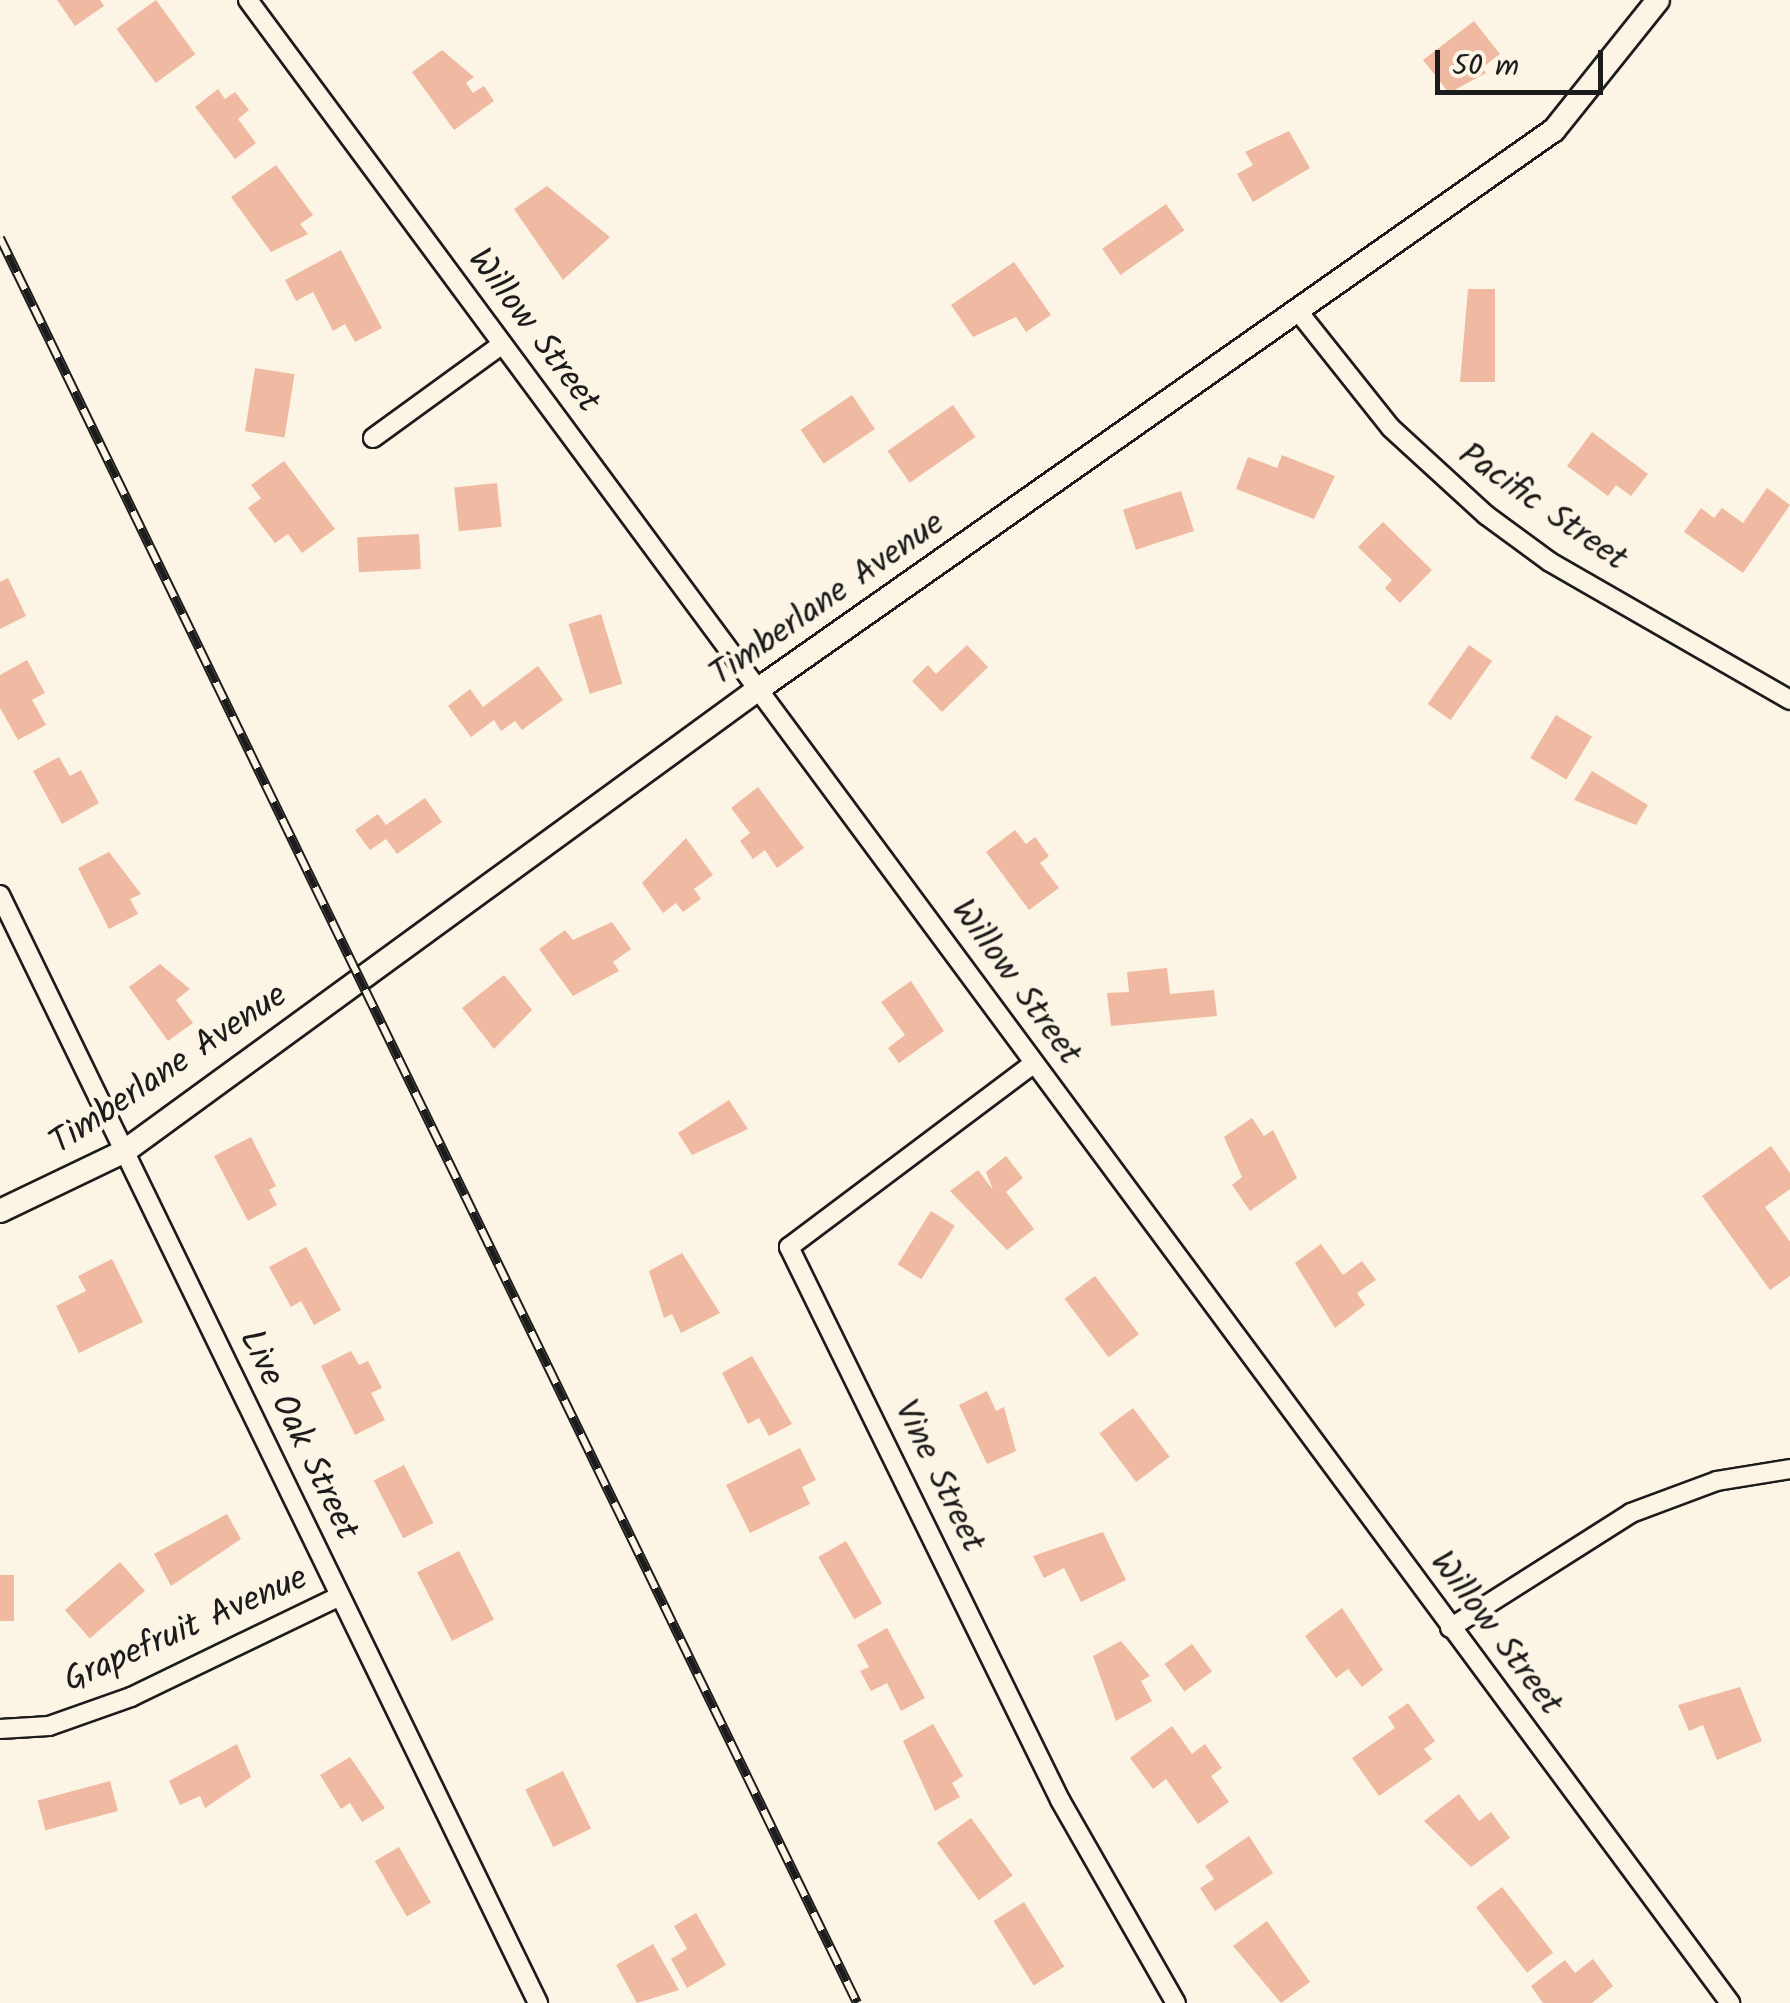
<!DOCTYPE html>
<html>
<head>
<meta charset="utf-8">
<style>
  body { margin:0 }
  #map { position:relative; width:1790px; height:2003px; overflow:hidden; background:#fcf5e5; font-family:Kalam,sans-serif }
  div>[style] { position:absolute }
  .building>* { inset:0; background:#efbaa1; transform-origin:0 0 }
  .roads { filter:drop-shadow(2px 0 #1c1c1c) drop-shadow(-2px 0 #1c1c1c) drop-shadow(0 2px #1c1c1c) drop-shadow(0 -2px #1c1c1c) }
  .minor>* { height:18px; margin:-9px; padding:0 9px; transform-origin:9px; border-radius:9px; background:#fcf5e5 }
  .tertiary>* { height:22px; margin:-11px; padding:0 11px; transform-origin:11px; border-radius:11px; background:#fcf5e5 }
  .rail>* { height:10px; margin-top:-5px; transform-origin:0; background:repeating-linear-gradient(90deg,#fcf5e5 0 19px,#1c1c1c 0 38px); box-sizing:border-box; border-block:2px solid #1c1c1c }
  span { translate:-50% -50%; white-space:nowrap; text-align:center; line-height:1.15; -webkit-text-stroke:9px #fcf5e5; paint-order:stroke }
  .street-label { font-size:35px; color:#1c1c1c }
  .scale { position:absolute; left:1435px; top:50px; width:168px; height:45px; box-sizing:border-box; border:5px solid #1c1c1c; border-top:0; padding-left:12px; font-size:30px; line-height:35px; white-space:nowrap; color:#1c1c1c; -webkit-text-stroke:8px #fcf5e5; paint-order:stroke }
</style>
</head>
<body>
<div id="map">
  <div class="building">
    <i style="clip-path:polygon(57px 0,100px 0,104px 6px,75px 26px)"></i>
    <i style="left:156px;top:0;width:67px;height:49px;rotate:54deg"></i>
    <i style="clip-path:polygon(1474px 21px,1500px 54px,1482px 68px,1486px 73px,1449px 93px,1423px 60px)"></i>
    <i style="clip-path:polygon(442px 50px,474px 77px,466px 83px,473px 93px,484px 86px,494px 101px,454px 130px,412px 72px)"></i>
    <i style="clip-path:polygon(218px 89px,225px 99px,235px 92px,249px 110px,238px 119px,256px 143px,235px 159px,195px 107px)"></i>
    <i style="clip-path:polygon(1289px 131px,1310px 168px,1253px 202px,1237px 174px,1253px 165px,1245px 152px)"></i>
    <i style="clip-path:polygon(276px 165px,313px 215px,300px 224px,308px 234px,271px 252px,231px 197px)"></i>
    <i style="clip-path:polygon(547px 186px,610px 237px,563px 280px,514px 209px)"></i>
    <i style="left:1166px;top:204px;width:32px;height:78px;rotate:55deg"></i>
    <i style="clip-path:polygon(341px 250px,382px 328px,355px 342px,345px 324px,333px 331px,313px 292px,296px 301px,285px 280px)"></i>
    <i style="clip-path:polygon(1014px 262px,1051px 315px,1026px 332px,1016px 317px,973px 337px,951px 305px)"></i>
    <i style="clip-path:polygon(1468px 289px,1495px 289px,1495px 382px,1460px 382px)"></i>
    <i style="left:255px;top:368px;width:40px;height:64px;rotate:9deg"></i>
    <i style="left:852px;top:395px;width:41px;height:62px;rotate:56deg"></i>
    <i style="left:953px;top:405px;width:39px;height:80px;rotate:55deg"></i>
    <i style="clip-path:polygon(1592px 432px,1648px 474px,1631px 496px,1616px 485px,1608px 496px,1567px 466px)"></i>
    <i style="clip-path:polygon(1282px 455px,1335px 476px,1314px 519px,1236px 489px,1248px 457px,1277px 468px)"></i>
    <i style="clip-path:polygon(284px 461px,335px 529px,302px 553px,288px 534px,275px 543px,248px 508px,261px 498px,251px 485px)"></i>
    <i style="left:497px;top:483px;width:44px;height:43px;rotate:84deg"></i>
    <i style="clip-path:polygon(1767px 488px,1790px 505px,1743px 573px,1684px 532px,1701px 508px,1714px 518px,1722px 508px,1743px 523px)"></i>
    <i style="left:1181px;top:491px;width:42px;height:61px;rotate:72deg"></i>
    <i style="clip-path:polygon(1383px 522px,1432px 570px,1400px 603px,1385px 588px,1392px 580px,1358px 547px)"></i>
    <i style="left:419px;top:534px;width:35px;height:62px;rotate:87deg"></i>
    <i style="clip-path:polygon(8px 578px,26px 616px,0 629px,0 582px)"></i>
    <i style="left:601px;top:614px;width:73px;height:34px;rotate:73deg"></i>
    <i style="clip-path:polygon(967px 645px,988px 667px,942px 712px,912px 681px,928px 665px,936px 674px)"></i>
    <i style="left:1469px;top:645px;width:28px;height:72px;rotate:35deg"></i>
    <i style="clip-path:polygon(27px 660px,45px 693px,32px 700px,46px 725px,18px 740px,0 708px,0 675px)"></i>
    <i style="clip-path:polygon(538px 666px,563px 700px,522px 730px,515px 721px,501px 731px,494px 720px,471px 737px,448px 706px,470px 689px,483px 707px)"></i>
    <i style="left:1556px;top:715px;width:42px;height:50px;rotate:31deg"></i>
    <i style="clip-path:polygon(59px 757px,70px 776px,81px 770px,99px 803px,62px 824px,33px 771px)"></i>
    <i style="clip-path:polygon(1592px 771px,1648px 805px,1636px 825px,1574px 800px)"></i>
    <i style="clip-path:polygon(758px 787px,804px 848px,777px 868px,765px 850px,753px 859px,740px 841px,750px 833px,731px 808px)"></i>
    <i style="clip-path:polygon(425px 798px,442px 822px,397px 854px,386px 839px,370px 850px,355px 830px,378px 814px,386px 825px)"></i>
    <i style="clip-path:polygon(1015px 830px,1026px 844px,1035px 837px,1049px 856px,1040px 863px,1059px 888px,1029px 910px,986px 852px)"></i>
    <i style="clip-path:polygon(686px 838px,713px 875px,694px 889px,701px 899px,683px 912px,676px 903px,663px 913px,642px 883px)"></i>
    <i style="clip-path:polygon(109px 852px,141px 894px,130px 899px,138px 914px,109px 929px,78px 868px)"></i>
    <i style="clip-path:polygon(612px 922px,631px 949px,613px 962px,619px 971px,573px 996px,539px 949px,565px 930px,573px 940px)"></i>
    <i style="clip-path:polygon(160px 964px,190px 989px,176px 1000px,193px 1023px,168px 1041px,129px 987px)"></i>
    <i style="clip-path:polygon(1167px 968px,1170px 994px,1214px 990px,1217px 1016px,1111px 1026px,1107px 993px,1129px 992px,1127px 972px)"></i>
    <i style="clip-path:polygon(504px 975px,532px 1010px,494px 1049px,462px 1008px)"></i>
    <i style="clip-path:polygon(911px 981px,944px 1031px,899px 1063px,888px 1048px,905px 1035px,881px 1002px)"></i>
    <i style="clip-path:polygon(729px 1100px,748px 1129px,692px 1155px,678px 1133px)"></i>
    <i style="clip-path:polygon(1252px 1118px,1264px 1136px,1273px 1130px,1297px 1178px,1250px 1211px,1232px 1185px,1242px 1177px,1224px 1137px)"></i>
    <i style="clip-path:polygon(251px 1137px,276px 1186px,269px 1190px,277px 1205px,248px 1221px,214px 1156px)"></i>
    <i style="clip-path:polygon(1771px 1146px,1790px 1173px,1790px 1189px,1765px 1207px,1790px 1242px,1790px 1276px,1770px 1290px,1702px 1196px)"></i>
    <i style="clip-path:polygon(1006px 1156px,1023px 1178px,1006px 1192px,1034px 1229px,1007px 1250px,950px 1191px,978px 1170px,993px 1190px,986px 1172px)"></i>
    <i style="left:931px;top:1211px;width:28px;height:63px;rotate:32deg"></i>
    <i style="clip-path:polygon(1321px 1244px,1343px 1275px,1362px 1261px,1376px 1280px,1357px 1293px,1365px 1305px,1335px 1328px,1295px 1263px)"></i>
    <i style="clip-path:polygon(306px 1247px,341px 1310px,314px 1325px,301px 1301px,291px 1307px,269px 1267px)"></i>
    <i style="clip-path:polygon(682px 1253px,720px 1313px,681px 1333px,672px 1314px,664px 1318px,649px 1271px)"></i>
    <i style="clip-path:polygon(112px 1259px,143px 1322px,79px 1353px,56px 1306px,86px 1291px,78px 1276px)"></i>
    <i style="left:1095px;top:1276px;width:73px;height:38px;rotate:53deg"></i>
    <i style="clip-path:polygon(351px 1351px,359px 1365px,368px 1361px,382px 1388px,371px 1393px,385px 1420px,355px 1435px,321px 1366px)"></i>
    <i style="clip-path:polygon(752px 1356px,792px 1424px,769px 1436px,759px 1418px,748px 1424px,722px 1373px)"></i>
    <i style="clip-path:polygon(987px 1391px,996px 1411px,1004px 1407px,1016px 1451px,987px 1464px,959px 1405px)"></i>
    <i style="left:1133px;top:1408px;width:61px;height:42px;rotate:53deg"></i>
    <i style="clip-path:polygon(800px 1448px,816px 1480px,802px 1487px,810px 1504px,750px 1533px,726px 1485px)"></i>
    <i style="left:404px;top:1465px;width:65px;height:34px;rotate:63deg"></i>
    <i style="clip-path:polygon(227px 1514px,241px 1539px,171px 1586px,154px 1554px)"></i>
    <i style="clip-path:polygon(1103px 1532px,1126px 1580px,1081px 1602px,1064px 1568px,1044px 1578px,1033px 1556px)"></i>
    <i style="left:846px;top:1541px;width:72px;height:32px;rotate:60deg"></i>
    <i style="left:459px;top:1551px;width:77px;height:47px;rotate:63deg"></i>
    <i style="left:120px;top:1562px;width:38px;height:73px;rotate:49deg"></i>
    <i style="left:0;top:1575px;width:14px;height:46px"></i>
    <i style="clip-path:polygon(1342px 1608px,1383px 1670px,1362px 1687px,1348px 1669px,1336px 1678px,1305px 1636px)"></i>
    <i style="clip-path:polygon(887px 1628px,925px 1698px,901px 1711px,887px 1683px,871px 1691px,860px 1671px,869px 1667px,857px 1645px)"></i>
    <i style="clip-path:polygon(1121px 1641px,1150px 1676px,1141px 1681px,1152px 1701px,1116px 1721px,1093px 1656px)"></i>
    <i style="left:1192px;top:1644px;width:34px;height:34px;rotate:54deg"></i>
    <i style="clip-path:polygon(1740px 1687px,1762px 1741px,1717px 1760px,1703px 1725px,1689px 1731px,1678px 1705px)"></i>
    <i style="clip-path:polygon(1408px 1703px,1435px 1741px,1424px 1749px,1432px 1759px,1379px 1796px,1352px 1758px,1395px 1728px,1388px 1717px)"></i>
    <i style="clip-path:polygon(933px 1724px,963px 1776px,952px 1783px,960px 1797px,935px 1811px,903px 1741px)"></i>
    <i style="clip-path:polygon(1172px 1726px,1192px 1754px,1205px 1744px,1222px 1768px,1211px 1776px,1229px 1802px,1198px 1824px,1166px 1779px,1153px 1789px,1130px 1758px)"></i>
    <i style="clip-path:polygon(237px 1744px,251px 1777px,205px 1808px,200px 1796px,180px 1805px,169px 1781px)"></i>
    <i style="clip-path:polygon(350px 1757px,385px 1808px,362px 1822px,350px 1803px,341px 1809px,320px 1775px)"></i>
    <i style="left:563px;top:1771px;width:64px;height:42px;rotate:64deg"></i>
    <i style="left:110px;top:1781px;width:31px;height:75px;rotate:75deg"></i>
    <i style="clip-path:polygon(1459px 1794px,1479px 1821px,1491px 1812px,1510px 1838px,1471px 1867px,1424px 1821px)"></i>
    <i style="left:971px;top:1818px;width:71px;height:42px;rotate:54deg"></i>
    <i style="clip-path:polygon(1249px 1836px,1273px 1873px,1215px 1911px,1200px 1888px,1214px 1879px,1205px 1866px)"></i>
    <i style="left:399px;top:1847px;width:64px;height:28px;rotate:60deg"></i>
    <i style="left:1502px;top:1887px;width:83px;height:33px;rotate:52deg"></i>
    <i style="left:1024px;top:1902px;width:76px;height:36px;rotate:58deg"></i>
    <i style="clip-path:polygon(696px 1913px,726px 1965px,687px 1988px,671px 1959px,687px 1949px,674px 1926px)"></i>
    <i style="clip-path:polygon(1267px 1921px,1310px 1982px,1281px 2003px,1233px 1946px)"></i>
    <i style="clip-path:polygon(653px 1944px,679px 1990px,637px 2003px,616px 1965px)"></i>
    <i style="clip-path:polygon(1593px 1959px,1613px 1986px,1592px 2003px,1543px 2003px,1531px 1986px,1565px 1960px,1575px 1973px)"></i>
  </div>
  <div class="roads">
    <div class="minor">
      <i style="left:248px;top:0;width:2492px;rotate:53.5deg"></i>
      <i style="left:1301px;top:315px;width:144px;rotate:51.5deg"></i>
      <i style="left:1391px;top:428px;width:129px;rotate:42.5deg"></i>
      <i style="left:1486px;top:515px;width:79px;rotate:36.3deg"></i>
      <i style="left:1550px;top:562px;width:277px;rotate:29.9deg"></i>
      <i style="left:373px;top:438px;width:158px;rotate:-36deg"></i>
      <i style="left:0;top:895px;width:1232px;rotate:64.1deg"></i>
      <i style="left:1033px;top:1064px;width:305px;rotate:143.1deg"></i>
      <i style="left:789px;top:1247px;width:616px;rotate:63.89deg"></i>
      <i style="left:1060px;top:1800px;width:234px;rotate:60.3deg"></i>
      <i style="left:1450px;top:1628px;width:214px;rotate:-32.4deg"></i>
      <i style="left:1631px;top:1513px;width:92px;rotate:-20.4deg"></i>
      <i style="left:1717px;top:1481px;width:74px;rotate:-9.3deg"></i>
      <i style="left:0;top:1729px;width:49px;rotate:-3.5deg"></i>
      <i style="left:49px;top:1726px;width:87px;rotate:-19.5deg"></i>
      <i style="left:131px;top:1697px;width:232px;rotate:-25.8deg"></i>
    </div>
    <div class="tertiary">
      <i style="left:0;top:1211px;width:139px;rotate:-25.6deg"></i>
      <i style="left:125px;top:1151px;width:786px;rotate:-36.1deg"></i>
      <i style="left:760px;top:688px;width:970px;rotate:-35.1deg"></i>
      <i style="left:1554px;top:130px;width:166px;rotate:-51.3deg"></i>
    </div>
  </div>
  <div class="rail">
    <i style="left:0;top:238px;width:1962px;rotate:64.1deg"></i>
  </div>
  <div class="street-label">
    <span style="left:533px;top:331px;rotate:53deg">Willow Street</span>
    <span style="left:1542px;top:508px;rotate:35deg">Pacific Street</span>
    <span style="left:828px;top:600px;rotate:-35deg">Timberlane Avenue</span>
    <span style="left:1015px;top:983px;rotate:54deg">Willow Street</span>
    <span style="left:169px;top:1070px;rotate:-34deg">Timberlane Avenue</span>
    <span style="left:298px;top:1435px;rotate:64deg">Live Oak Street</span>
    <span style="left:938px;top:1477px;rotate:64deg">Vine Street</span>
    <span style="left:186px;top:1630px;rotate:-24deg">Grapefruit Avenue</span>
    <span style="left:1495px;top:1634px;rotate:53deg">Willow Street</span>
  </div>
  <div class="scale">50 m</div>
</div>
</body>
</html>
